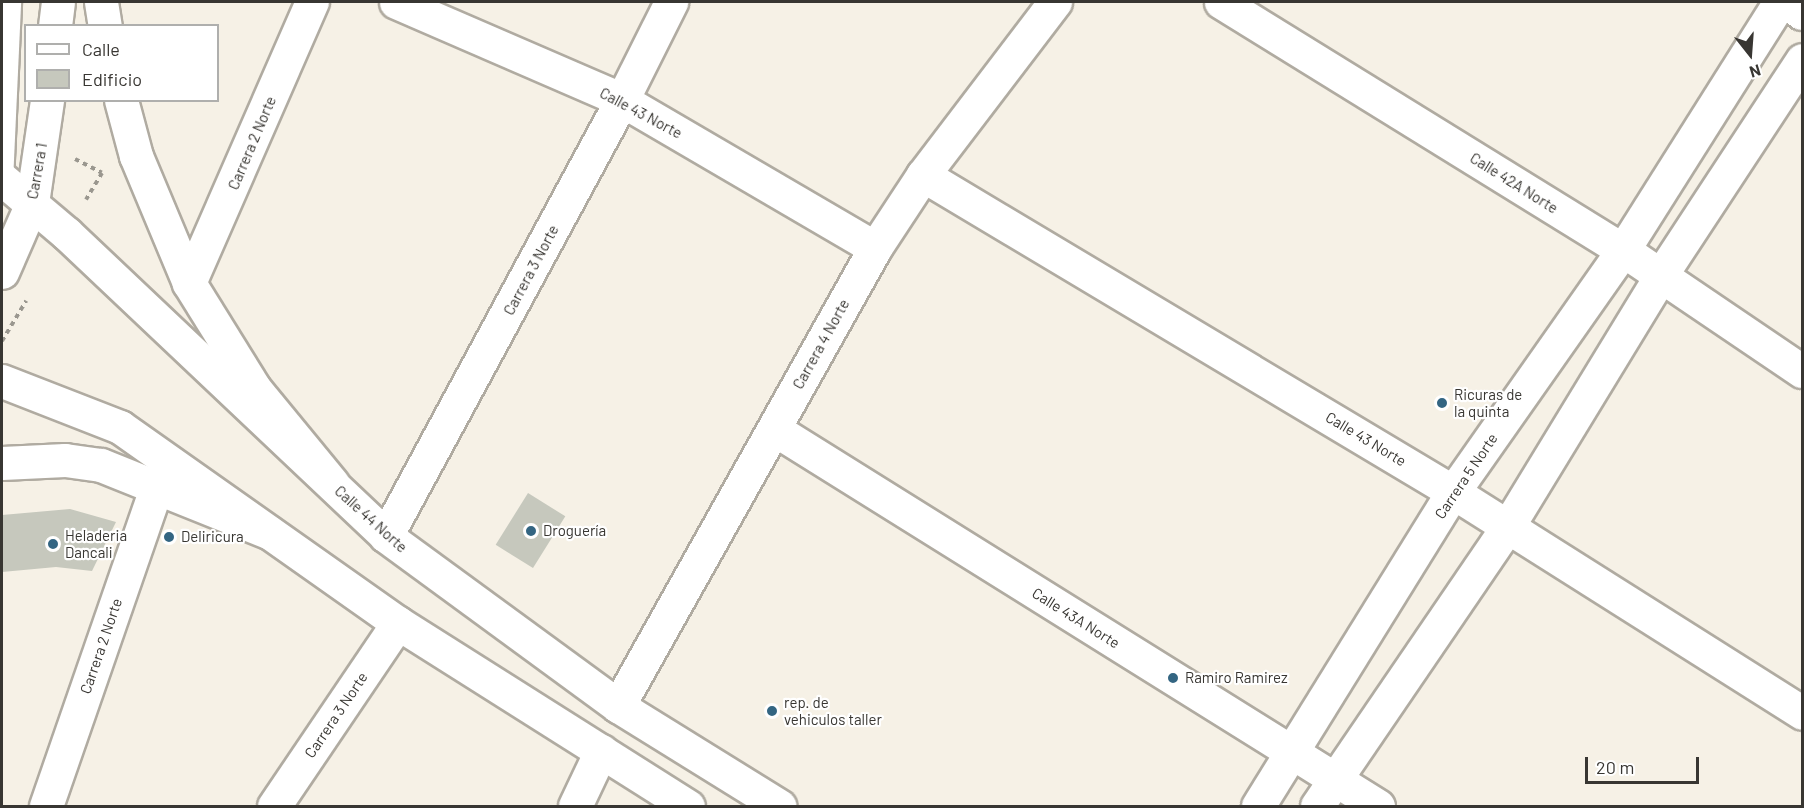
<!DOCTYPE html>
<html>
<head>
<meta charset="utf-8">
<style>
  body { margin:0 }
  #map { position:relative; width:1804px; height:808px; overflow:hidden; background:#f6f1e6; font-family:Barlow,sans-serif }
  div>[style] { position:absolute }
  .building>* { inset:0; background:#c6c8bd; transform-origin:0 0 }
  .path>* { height:4px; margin-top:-2px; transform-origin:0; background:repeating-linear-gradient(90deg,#9a978f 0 4.5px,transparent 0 9px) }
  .roads { filter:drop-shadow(2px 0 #b0aba1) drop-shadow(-2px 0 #b0aba1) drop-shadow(0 2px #b0aba1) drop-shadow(0 -2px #b0aba1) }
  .service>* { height:21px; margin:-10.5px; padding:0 10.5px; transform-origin:10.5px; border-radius:10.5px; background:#fff }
  .minor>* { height:33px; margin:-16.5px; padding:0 16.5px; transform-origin:16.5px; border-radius:16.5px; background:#fff }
  .tertiary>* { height:33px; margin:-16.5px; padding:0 16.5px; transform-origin:16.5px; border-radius:16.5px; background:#fff }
  .secondary>* { height:33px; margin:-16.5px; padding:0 16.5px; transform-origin:16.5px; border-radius:16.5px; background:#fff }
  .primary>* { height:33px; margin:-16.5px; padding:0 16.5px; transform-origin:16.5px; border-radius:16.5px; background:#fff }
  .dots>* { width:16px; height:16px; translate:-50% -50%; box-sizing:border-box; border:3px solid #fff; border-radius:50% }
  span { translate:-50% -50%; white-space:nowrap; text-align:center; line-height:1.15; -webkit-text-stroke:4.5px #fff; paint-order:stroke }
  .street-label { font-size:15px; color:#383632 }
  .poi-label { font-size:15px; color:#383632 }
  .left { translate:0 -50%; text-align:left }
  .frame { position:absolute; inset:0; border:3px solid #383632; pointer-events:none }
  .legend { position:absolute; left:24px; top:24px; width:195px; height:78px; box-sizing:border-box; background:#fff; border:2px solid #afafad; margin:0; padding:8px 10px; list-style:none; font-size:18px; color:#383632 }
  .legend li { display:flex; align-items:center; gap:12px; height:30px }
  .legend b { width:30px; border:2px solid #afafad }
  .north { position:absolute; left:1720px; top:24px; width:60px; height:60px; -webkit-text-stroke:4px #fff; paint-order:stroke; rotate:163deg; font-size:16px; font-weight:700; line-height:24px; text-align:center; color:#383632 }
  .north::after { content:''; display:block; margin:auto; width:21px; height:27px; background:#383632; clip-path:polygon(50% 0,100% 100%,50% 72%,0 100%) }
  .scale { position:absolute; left:1585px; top:757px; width:114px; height:27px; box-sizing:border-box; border:3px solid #383632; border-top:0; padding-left:8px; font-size:18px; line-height:21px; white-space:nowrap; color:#383632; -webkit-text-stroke:4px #fff; paint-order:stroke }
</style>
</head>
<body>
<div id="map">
  <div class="building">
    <i style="left:528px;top:493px;width:44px;height:61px;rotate:32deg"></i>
    <i style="clip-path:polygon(70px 509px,116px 522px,92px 571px,56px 567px,2px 572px,2px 515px)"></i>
  </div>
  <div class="path">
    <i style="left:75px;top:159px;width:30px;rotate:27deg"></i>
    <i style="left:102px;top:173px;width:31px;rotate:121deg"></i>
    <i style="left:2px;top:341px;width:47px;rotate:-59deg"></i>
  </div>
  <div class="roads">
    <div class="service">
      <i style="left:2px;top:181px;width:179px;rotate:-87.4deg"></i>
    </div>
    <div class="minor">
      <i style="left:396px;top:2px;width:246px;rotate:23.4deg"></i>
      <i style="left:622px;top:100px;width:293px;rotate:30.3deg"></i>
      <i style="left:1221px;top:2px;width:472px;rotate:31.7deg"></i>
      <i style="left:1623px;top:250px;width:216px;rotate:34.1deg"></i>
      <i style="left:1786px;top:2px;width:19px;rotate:35deg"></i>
      <i style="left:923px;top:175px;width:618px;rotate:30.88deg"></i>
      <i style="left:1453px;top:492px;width:413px;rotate:32.3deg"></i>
      <i style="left:189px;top:283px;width:307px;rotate:-66.4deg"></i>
      <i style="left:774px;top:429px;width:712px;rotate:31.97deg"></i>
      <i style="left:386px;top:536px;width:496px;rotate:-61.6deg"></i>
      <i style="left:622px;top:100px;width:110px;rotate:-63.4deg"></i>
      <i style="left:618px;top:706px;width:525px;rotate:-60.7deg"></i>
      <i style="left:875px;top:248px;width:87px;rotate:-56.7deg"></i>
      <i style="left:923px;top:175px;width:218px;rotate:-52.7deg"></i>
      <i style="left:46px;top:806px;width:339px;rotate:-70.9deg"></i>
      <i style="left:274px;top:806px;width:221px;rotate:-55.9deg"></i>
      <i style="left:575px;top:806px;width:61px;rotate:-64.7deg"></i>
    </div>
    <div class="tertiary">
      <i style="left:1258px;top:806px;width:370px;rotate:-58.2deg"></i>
      <i style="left:1453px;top:492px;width:296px;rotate:-54.9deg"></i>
      <i style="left:1623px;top:250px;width:294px;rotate:-57.7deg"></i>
      <i style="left:1317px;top:806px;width:339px;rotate:-55.7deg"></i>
      <i style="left:1508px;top:526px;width:294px;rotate:-58.6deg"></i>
      <i style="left:1661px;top:275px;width:257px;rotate:-56.7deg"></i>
    </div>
    <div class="secondary">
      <i style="left:2px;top:179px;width:84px;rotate:40.2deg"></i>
      <i style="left:66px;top:233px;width:441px;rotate:43.4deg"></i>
      <i style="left:386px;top:536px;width:288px;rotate:36.2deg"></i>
      <i style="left:618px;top:706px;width:190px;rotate:31.8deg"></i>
      <i style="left:2px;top:381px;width:127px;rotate:21.3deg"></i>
      <i style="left:120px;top:427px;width:340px;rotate:35.2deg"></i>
      <i style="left:398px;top:623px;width:343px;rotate:32.3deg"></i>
    </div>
    <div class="primary">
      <i style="left:101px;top:2px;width:24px;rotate:81deg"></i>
      <i style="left:55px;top:26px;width:24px;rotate:-83deg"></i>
      <i style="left:121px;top:100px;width:58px;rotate:75deg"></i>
      <i style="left:136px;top:156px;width:138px;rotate:67.3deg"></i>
      <i style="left:189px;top:283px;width:123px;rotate:58.2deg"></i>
      <i style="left:254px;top:388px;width:123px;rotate:50.6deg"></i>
      <i style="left:2px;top:272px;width:75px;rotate:-66.5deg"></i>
      <i style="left:32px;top:203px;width:104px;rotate:-81.7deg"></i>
      <i style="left:2px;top:463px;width:63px;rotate:-2.7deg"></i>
      <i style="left:65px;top:460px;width:36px;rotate:8deg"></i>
      <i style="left:101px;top:465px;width:180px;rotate:21.9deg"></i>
    </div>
  </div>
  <div class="dots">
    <i style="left:1442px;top:403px;background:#336582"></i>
    <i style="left:531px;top:531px;background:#336582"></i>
    <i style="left:169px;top:537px;background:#336582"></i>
    <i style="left:53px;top:544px;background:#336582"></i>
    <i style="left:1173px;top:678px;background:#336582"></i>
    <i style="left:772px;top:711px;background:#336582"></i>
  </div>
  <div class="street-label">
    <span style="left:641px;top:113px;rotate:28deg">Calle 43 Norte</span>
    <span style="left:252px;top:143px;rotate:-67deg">Carrera 2 Norte</span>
    <span style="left:37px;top:171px;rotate:-80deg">Carrera 1</span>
    <span style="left:1514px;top:183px;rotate:32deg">Calle 42A Norte</span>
    <span style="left:531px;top:270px;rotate:-62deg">Carrera 3 Norte</span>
    <span style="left:821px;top:344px;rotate:-61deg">Carrera 4 Norte</span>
    <span style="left:1366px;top:439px;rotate:31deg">Calle 43 Norte</span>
    <span style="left:1466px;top:476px;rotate:-56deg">Carrera 5 Norte</span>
    <span style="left:371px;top:519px;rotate:42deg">Calle 44 Norte</span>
    <span style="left:1076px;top:618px;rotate:32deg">Calle 43A Norte</span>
    <span style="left:101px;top:646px;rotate:-71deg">Carrera 2 Norte</span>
    <span style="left:336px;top:715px;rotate:-56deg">Carrera 3 Norte</span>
  </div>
  <div class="poi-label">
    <span class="left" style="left:1454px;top:403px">Ricuras de<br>la quinta</span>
    <span class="left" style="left:543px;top:531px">Droguería</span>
    <span class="left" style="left:65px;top:544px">Heladeria<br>Dancali</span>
    <span class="left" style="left:181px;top:537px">Deliricura</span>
    <span class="left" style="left:1185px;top:678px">Ramiro Ramirez</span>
    <span class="left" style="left:784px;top:711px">rep. de<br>vehiculos taller</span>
  </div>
  <div class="frame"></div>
  <ul class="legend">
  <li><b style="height:8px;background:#fff"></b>Calle</li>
  <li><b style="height:16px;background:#c6c8bd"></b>Edificio</li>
  </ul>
  <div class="north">N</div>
  <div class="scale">20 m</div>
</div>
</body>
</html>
